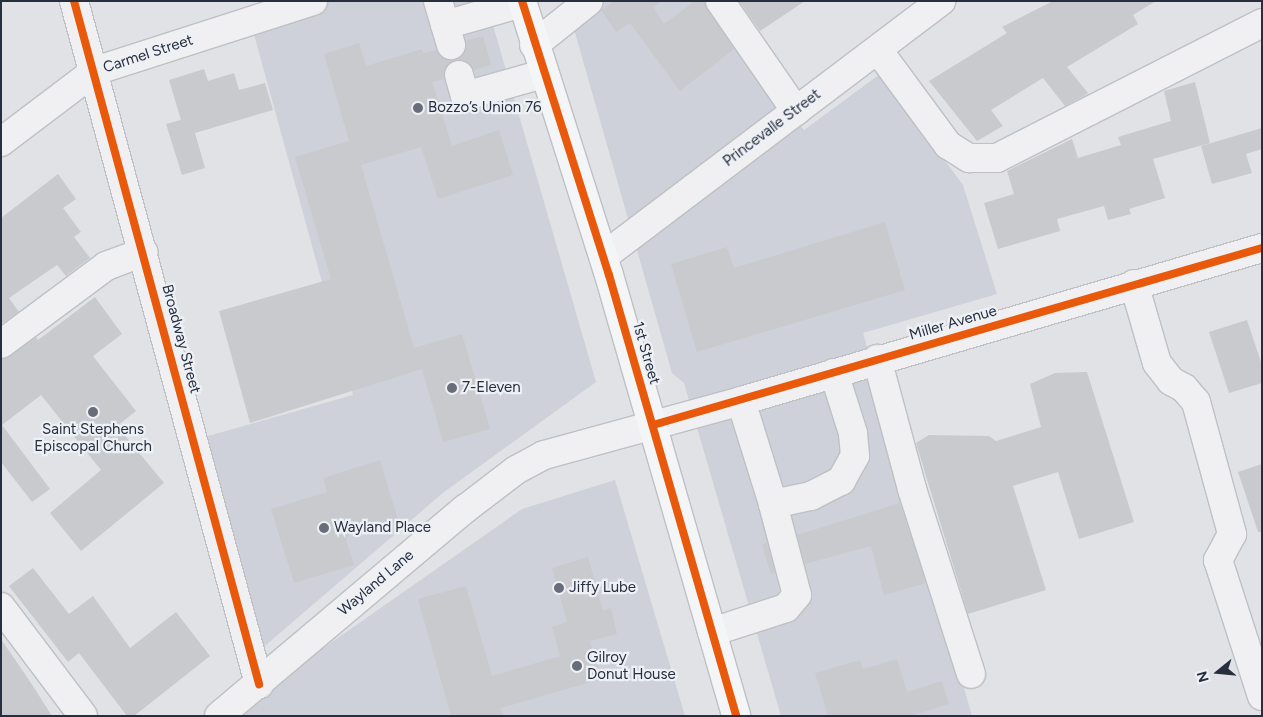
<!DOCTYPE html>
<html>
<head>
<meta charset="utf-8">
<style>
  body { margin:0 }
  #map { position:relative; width:1263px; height:717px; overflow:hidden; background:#e0e2e6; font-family:Figtree,sans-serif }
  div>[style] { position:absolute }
  .built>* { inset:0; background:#ced1d9 }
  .building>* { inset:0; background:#c8cace }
  .roads { filter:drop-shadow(1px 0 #bec0c4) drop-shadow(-1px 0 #bec0c4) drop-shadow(0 1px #bec0c4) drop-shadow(0 -1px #bec0c4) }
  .minor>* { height:28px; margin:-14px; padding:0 14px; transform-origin:14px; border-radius:14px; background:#f0f0f2 }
  .major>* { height:28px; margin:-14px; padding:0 14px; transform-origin:14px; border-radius:14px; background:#f4f5f6 }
  .cycleway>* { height:8px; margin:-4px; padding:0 4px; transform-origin:4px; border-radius:4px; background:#e8590c }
  .dots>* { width:14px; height:14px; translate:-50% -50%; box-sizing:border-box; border:2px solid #edf0f5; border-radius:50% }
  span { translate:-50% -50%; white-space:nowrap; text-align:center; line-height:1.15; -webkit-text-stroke:4.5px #edf0f5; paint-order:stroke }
  .street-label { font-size:15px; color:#272e3e }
  .poi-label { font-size:15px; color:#272e3e }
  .left { translate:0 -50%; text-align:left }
  .frame { position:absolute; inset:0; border:2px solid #272e3e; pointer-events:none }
  .north { position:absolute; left:1193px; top:647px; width:50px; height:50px; -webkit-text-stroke:4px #edf0f5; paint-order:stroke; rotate:253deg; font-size:14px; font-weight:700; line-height:20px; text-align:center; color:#272e3e }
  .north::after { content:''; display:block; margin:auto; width:18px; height:22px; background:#272e3e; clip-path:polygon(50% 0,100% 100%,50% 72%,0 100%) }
</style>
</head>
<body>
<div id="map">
  <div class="built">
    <i style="clip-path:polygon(278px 1px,486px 1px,596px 382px,444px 492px,259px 651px,194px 440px,353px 395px,250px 20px)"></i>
    <i style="clip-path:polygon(566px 1px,704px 1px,804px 130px,880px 74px,963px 185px,997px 294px,863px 333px,972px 716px,781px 716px,684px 383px,672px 373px)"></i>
    <i style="clip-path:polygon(615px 480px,685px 716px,226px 716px,522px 509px)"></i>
  </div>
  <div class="building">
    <i style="clip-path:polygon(614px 1px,662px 1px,653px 7px,664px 24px,695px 1px,705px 1px,734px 49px,680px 91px,630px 23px,616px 32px,601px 10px)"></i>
    <i style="clip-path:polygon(739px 1px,805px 1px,760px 31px)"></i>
    <i style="clip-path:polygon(1053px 1px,1156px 1px,1133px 15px,1138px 24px,1067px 67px,1088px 93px,1084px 96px,1065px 106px,1043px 78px,991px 110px,1003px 126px,977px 141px,929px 81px,1007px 33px,1002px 27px)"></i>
    <i style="clip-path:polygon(483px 36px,491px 65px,474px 70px,469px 63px,455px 60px,463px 55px,466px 41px)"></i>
    <i style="clip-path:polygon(359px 43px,366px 66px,422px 49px,423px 53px,436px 50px,441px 57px,455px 60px,447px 65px,444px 79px,432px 82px,452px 146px,499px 130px,513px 175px,438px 199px,421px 147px,361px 165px,414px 348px,462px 334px,490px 429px,443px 442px,422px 369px,250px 423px,219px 311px,331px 279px,295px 157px,349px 141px,324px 54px)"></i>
    <i style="clip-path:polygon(204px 69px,208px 81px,234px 73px,239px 90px,265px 83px,273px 110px,195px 133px,205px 168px,182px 175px,166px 124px,181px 120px,169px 80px)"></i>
    <i style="clip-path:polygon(1195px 82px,1210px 143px,1153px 159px,1165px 198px,1129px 209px,1131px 214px,1108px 220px,1104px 206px,1057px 219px,1060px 231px,998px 249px,984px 203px,1014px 194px,1007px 171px,1072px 139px,1078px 158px,1121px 145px,1118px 137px,1171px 121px,1164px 91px)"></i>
    <i style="clip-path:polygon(1262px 128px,1262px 149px,1246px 154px,1252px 173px,1212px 184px,1201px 146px)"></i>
    <i style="clip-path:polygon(58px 174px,76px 199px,63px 208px,81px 232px,74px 237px,90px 258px,66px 276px,57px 265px,9px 298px,19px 312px,1px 324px,1px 218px)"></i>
    <i style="clip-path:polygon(885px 222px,905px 290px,697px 352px,671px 264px,727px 247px,734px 268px)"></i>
    <i style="clip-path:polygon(95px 297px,122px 334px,93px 356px,136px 411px,117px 426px,164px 483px,81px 551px,50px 513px,101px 470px,41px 395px,2px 425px,50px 489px,32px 502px,1px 462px,1px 359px,36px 337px,38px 340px)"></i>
    <i style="clip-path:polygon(1247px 320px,1262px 365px,1262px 383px,1229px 393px,1209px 332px)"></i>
    <i style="clip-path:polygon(1087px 372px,1134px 522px,1079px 539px,1058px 472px,1013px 486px,1046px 590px,968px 614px,916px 443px,929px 435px,989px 436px,996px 441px,1041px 427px,1030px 384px,1055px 373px)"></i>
    <i style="clip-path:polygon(380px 460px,398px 520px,345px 536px,354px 565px,294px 583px,271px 509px,327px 492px,323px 478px)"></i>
    <i style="clip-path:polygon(1262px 464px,1262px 532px,1258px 532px,1238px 472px)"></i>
    <i style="clip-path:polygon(900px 503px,926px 583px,884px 595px,871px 546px,805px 564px,797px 535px)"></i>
    <i style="clip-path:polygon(767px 543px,775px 573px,771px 574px,762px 545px)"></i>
    <i style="clip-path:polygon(588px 557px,603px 611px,611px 608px,617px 634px,590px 641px,601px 679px,501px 708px,503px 716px,451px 716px,418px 599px,466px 586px,492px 676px,560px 656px,552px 627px,567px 622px,552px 568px)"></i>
    <i style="clip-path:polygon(33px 568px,69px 614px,93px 596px,130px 648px,176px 612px,210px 656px,134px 716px,127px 716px,79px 653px,68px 662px,9px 586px)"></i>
    <i style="clip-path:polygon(1px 639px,31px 683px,52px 716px,1px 716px)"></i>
    <i style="clip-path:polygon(897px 659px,907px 692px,942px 681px,949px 704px,910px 716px,828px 716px,815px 673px,860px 660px,863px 669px)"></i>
  </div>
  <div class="roads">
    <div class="minor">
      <i style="left:74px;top:1px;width:708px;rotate:74.84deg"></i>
      <i style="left:438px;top:1px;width:46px;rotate:73.5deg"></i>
      <i style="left:720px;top:1px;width:134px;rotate:55.4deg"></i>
      <i style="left:445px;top:25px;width:80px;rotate:-15.9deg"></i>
      <i style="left:534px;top:45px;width:70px;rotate:-38.7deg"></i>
      <i style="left:878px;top:50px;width:118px;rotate:53.6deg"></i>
      <i style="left:948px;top:145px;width:25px;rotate:32deg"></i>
      <i style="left:969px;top:158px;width:28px"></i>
      <i style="left:997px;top:158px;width:297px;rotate:-27deg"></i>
      <i style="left:459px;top:75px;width:22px;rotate:74deg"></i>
      <i style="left:465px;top:96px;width:81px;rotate:-15.8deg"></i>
      <i style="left:1px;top:142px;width:118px;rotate:-37.1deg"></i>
      <i style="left:95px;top:71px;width:229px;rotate:-17.8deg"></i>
      <i style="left:604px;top:256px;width:423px;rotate:-37.1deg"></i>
      <i style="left:1134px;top:284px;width:82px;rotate:73.8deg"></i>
      <i style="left:1157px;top:363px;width:23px;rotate:52deg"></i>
      <i style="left:1171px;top:381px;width:15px;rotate:28deg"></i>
      <i style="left:1184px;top:388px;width:18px;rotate:49deg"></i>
      <i style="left:1196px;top:402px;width:137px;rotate:74.7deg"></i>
      <i style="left:1232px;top:534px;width:30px;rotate:118deg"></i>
      <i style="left:1218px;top:560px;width:143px;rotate:72.1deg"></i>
      <i style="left:1px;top:344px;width:131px;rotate:-36.6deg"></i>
      <i style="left:106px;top:266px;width:40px;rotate:-20.2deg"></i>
      <i style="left:877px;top:359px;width:135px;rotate:74.9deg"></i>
      <i style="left:912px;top:489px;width:194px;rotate:72.3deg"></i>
      <i style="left:741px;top:401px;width:108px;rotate:72.7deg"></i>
      <i style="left:773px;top:504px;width:39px;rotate:-12deg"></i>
      <i style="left:811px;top:496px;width:34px;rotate:-27deg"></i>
      <i style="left:841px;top:481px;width:29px;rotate:-61deg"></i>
      <i style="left:855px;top:456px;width:23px;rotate:-95deg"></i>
      <i style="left:853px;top:433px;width:63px;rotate:-107.6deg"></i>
      <i style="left:1px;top:607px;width:136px;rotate:53deg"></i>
      <i style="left:712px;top:632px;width:78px;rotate:-18deg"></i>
      <i style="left:786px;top:608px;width:17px;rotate:-50deg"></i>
      <i style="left:797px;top:595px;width:94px;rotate:-104.8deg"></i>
      <i style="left:219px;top:716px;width:322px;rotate:-40.1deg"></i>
      <i style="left:465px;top:509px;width:64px;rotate:-37.4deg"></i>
      <i style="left:516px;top:470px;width:32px;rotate:-28deg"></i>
      <i style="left:544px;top:455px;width:204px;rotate:-15.3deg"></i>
      <i style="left:741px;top:401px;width:543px;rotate:-16.37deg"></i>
    </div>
    <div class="major">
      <i style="left:522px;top:1px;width:287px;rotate:72.4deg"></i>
      <i style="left:609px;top:275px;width:459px;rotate:73.9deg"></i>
    </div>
  </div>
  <div class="cycleway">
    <i style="left:74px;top:1px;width:708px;rotate:74.84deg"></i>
    <i style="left:522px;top:1px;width:287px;rotate:72.4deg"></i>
    <i style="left:609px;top:275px;width:459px;rotate:73.9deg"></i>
    <i style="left:653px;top:425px;width:634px;rotate:-16.21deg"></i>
  </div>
  <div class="dots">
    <i style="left:418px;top:108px;background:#686d79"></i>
    <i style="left:452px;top:388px;background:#686d79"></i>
    <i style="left:93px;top:412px;background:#686d79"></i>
    <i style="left:324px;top:528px;background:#686d79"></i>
    <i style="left:559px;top:588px;background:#686d79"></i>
    <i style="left:577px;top:666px;background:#686d79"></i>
  </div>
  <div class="street-label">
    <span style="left:148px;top:54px;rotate:-18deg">Carmel Street</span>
    <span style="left:772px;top:128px;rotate:-37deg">Princevalle Street</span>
    <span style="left:953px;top:323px;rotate:-16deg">Miller Avenue</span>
    <span style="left:181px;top:339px;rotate:75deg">Broadway Street</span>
    <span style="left:646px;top:353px;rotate:74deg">1st Street</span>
    <span style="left:376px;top:583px;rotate:-40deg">Wayland Lane</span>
  </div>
  <div class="poi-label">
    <span class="left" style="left:428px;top:108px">Bozzo’s Union 76</span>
    <span class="left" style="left:462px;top:388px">7-Eleven</span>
    <span style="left:93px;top:438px">Saint Stephens<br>Episcopal Church</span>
    <span class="left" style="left:334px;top:528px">Wayland Place</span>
    <span class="left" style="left:569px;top:588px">Jiffy Lube</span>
    <span class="left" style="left:587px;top:666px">Gilroy<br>Donut House</span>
  </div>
  <div class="frame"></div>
  <div class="north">N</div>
</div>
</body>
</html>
